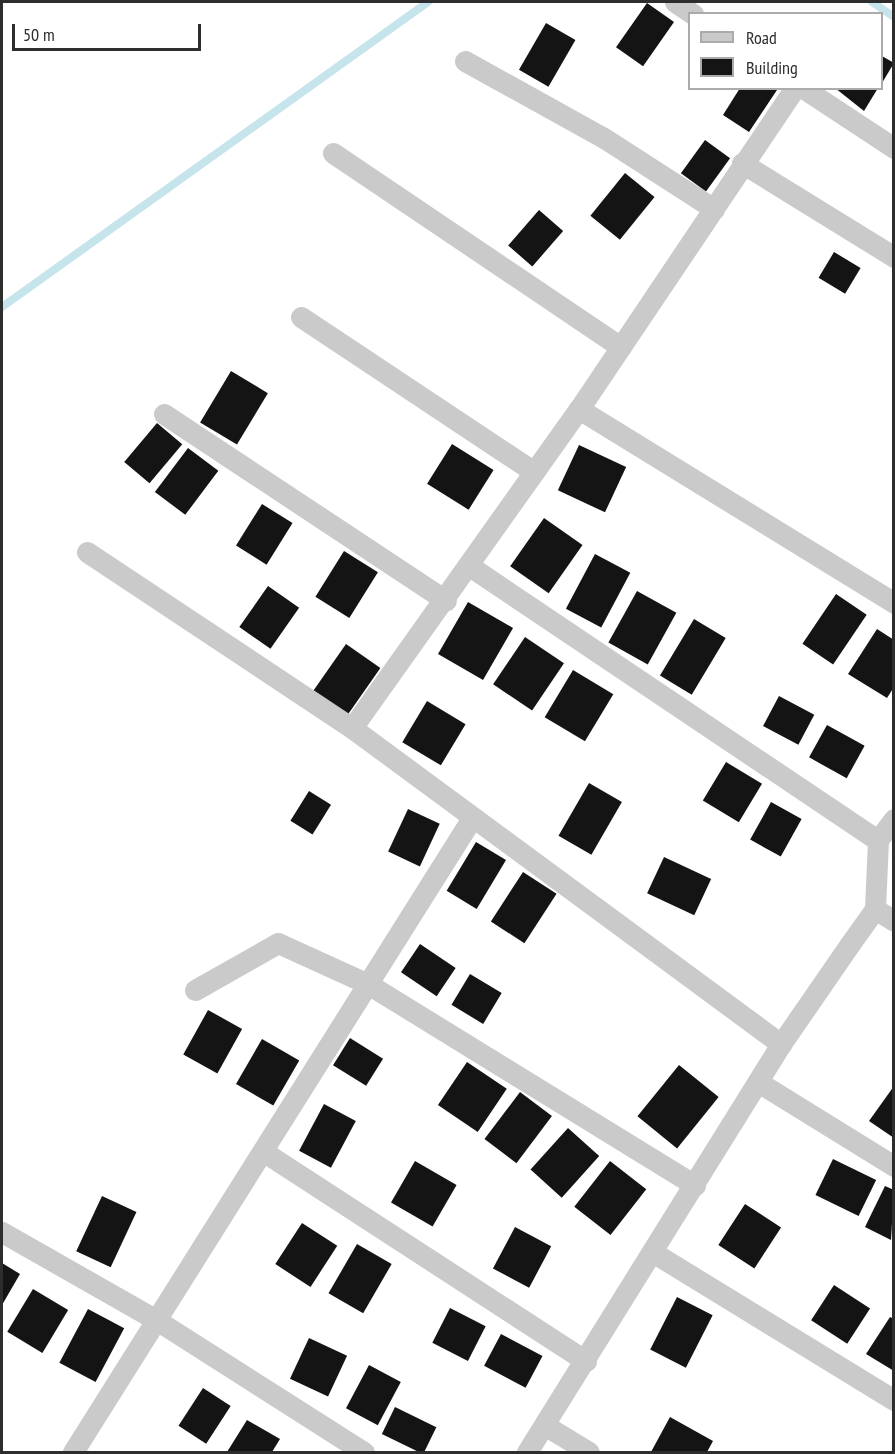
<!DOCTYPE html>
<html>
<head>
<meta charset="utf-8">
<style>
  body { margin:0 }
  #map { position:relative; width:895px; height:1454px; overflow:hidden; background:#fff; font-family:"PT Sans Narrow",sans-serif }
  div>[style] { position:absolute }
  .stream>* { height:8px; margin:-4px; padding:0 4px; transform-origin:4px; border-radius:4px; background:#c6e4ec }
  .building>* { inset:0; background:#141414; transform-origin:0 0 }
  .minor>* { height:21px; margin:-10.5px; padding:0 10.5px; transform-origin:10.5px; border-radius:10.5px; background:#cacaca }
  span { translate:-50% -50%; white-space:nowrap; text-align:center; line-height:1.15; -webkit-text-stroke:6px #fff; paint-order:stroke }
  .frame { position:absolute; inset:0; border:3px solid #2d2d2d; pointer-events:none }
  .legend { position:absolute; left:688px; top:12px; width:195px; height:78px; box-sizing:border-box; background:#fff; border:2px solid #ababab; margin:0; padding:8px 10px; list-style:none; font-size:18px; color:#2d2d2d }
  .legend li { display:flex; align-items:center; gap:12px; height:30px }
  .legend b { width:30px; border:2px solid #ababab }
  .scale { position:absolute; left:12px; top:24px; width:189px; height:27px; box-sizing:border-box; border:3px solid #2d2d2d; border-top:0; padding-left:8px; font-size:18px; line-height:21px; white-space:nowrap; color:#2d2d2d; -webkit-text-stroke:4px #fff; paint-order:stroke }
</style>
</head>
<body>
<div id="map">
  <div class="stream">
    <i style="left:872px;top:2px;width:27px;rotate:34deg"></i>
    <i style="left:2px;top:307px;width:524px;rotate:-35.6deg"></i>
  </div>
  <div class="building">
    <i style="left:647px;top:3px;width:33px;height:54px;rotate:35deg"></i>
    <i style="left:546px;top:23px;width:34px;height:54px;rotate:30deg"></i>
    <i style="clip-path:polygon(882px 56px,894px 63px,882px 83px)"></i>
    <i style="clip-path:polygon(740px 88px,777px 90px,749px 132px,723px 115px)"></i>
    <i style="clip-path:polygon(835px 88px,878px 88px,864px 111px)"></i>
    <i style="left:705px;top:140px;width:31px;height:41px;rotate:36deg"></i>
    <i style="left:625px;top:173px;width:38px;height:55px;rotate:39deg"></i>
    <i style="left:539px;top:210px;width:32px;height:47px;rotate:41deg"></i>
    <i style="left:834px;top:252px;width:31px;height:30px;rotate:31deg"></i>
    <i style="left:231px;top:371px;width:43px;height:60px;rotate:31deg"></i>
    <i style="left:157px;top:423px;width:33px;height:51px;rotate:40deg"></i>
    <i style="left:452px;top:444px;width:49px;height:47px;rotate:32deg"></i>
    <i style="left:579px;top:445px;width:52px;height:50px;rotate:25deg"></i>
    <i style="left:188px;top:448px;width:38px;height:55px;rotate:37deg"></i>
    <i style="left:262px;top:504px;width:36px;height:49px;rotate:32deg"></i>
    <i style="left:544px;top:518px;width:47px;height:59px;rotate:35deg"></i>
    <i style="left:344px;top:551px;width:40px;height:54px;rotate:32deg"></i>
    <i style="left:595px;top:554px;width:40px;height:62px;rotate:28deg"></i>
    <i style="left:268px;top:586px;width:38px;height:50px;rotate:35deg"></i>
    <i style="left:637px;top:591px;width:45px;height:59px;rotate:29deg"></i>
    <i style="left:836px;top:594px;width:37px;height:60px;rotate:34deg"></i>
    <i style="left:468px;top:602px;width:52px;height:60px;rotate:30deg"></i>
    <i style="left:694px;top:619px;width:37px;height:66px;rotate:31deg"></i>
    <i style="clip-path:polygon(877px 629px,894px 640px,894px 687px,887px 698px,848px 674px)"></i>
    <i style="left:525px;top:637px;width:47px;height:57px;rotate:34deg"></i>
    <i style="left:346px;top:644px;width:42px;height:57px;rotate:35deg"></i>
    <i style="left:573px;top:670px;width:47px;height:55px;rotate:31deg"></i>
    <i style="left:779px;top:696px;width:40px;height:34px;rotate:28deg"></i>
    <i style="left:427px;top:701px;width:45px;height:48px;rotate:31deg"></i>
    <i style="left:827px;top:725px;width:43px;height:37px;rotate:29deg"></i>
    <i style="left:726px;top:762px;width:42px;height:45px;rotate:31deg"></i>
    <i style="left:589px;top:783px;width:38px;height:61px;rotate:30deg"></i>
    <i style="left:309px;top:791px;width:26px;height:35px;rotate:32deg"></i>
    <i style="left:771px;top:802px;width:35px;height:43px;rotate:29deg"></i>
    <i style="left:408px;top:809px;width:35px;height:47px;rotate:25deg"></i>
    <i style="left:476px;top:842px;width:35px;height:57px;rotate:31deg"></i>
    <i style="left:664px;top:857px;width:52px;height:40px;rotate:25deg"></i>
    <i style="left:523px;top:872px;width:40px;height:59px;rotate:33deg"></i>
    <i style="left:420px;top:944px;width:43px;height:34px;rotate:34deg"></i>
    <i style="left:470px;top:974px;width:37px;height:36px;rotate:31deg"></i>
    <i style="left:208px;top:1010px;width:39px;height:51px;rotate:29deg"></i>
    <i style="left:350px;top:1038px;width:39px;height:32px;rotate:32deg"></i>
    <i style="left:262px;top:1039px;width:43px;height:52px;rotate:30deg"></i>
    <i style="left:467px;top:1062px;width:48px;height:52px;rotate:34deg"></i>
    <i style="left:679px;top:1065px;width:51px;height:66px;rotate:39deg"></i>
    <i style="clip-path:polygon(894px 1086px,894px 1138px,869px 1121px)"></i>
    <i style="left:520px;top:1092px;width:40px;height:59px;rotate:37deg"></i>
    <i style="left:324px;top:1104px;width:36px;height:53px;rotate:28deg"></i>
    <i style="left:568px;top:1128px;width:42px;height:56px;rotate:42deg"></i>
    <i style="left:833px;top:1159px;width:48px;height:40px;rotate:26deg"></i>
    <i style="left:415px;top:1161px;width:48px;height:48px;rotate:30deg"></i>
    <i style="left:610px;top:1161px;width:46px;height:58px;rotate:38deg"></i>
    <i style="clip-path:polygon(885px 1186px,894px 1190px,891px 1240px,865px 1227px)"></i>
    <i style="left:102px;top:1196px;width:38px;height:61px;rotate:25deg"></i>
    <i style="left:745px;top:1204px;width:43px;height:49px;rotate:33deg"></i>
    <i style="left:302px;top:1223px;width:42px;height:49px;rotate:33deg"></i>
    <i style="left:515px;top:1227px;width:41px;height:47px;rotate:28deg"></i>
    <i style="left:357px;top:1244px;width:40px;height:57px;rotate:30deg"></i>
    <i style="clip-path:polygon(2px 1263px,20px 1274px,2px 1305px)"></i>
    <i style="left:834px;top:1285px;width:43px;height:42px;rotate:33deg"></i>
    <i style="left:33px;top:1289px;width:41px;height:50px;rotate:31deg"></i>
    <i style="left:677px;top:1297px;width:40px;height:59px;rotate:27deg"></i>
    <i style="left:450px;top:1308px;width:40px;height:39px;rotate:27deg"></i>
    <i style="left:88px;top:1309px;width:41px;height:61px;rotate:28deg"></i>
    <i style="clip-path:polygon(890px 1317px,894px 1319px,894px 1371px,866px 1354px)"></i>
    <i style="left:501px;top:1334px;width:47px;height:36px;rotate:28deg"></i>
    <i style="left:309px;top:1338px;width:42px;height:45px;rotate:25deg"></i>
    <i style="left:369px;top:1365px;width:36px;height:49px;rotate:28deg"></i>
    <i style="left:203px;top:1388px;width:33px;height:45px;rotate:33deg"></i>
    <i style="left:395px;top:1407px;width:46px;height:30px;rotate:26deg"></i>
    <i style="clip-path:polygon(670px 1417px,713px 1441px,707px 1452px,651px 1452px)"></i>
    <i style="clip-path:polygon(247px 1420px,280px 1439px,272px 1452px,227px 1452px)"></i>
  </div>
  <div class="minor">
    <i style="left:675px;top:2px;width:22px;rotate:34deg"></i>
    <i style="left:465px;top:61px;width:159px;rotate:29deg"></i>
    <i style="left:604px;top:138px;width:131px;rotate:32.8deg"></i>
    <i style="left:803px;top:88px;width:109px;rotate:33.4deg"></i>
    <i style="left:333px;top:153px;width:347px;rotate:34deg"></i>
    <i style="left:742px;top:163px;width:179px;rotate:31.7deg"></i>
    <i style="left:301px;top:317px;width:280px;rotate:33.6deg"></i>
    <i style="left:579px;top:409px;width:387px;rotate:-56.1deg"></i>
    <i style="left:164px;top:414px;width:338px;rotate:33.5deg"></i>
    <i style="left:87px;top:552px;width:318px;rotate:33.6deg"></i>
    <i style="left:352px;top:728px;width:533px;rotate:36.38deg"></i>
    <i style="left:471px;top:567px;width:490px;rotate:33.9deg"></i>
    <i style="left:878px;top:840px;width:69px;rotate:92.5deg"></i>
    <i style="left:352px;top:728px;width:392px;rotate:-54.6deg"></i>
    <i style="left:579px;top:409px;width:370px;rotate:31.6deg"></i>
    <i style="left:878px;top:840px;width:26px;rotate:-53deg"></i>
    <i style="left:195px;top:990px;width:95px;rotate:-29.5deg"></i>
    <i style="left:278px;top:943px;width:99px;rotate:24.5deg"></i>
    <i style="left:368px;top:984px;width:384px;rotate:31.6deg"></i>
    <i style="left:758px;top:1082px;width:160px;rotate:31.7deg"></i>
    <i style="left:264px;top:1152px;width:384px;rotate:33deg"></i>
    <i style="left:2px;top:1232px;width:180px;rotate:29.7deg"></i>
    <i style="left:158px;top:1321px;width:244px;rotate:32.5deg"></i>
    <i style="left:654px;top:1253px;width:281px;rotate:31.5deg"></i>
    <i style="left:546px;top:1426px;width:50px;rotate:31.2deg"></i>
    <i style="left:73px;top:1452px;width:749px;rotate:-57.82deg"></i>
    <i style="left:527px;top:1452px;width:481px;rotate:-58.1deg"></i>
    <i style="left:781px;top:1044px;width:121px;rotate:-55.4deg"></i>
    <i style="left:850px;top:944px;width:43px;rotate:-54.5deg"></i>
    <i style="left:875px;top:909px;width:22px;rotate:32deg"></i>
  </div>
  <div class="frame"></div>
  <ul class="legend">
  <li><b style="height:8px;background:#cacaca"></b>Road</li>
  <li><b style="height:16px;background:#141414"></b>Building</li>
  </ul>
  <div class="scale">50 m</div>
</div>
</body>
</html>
